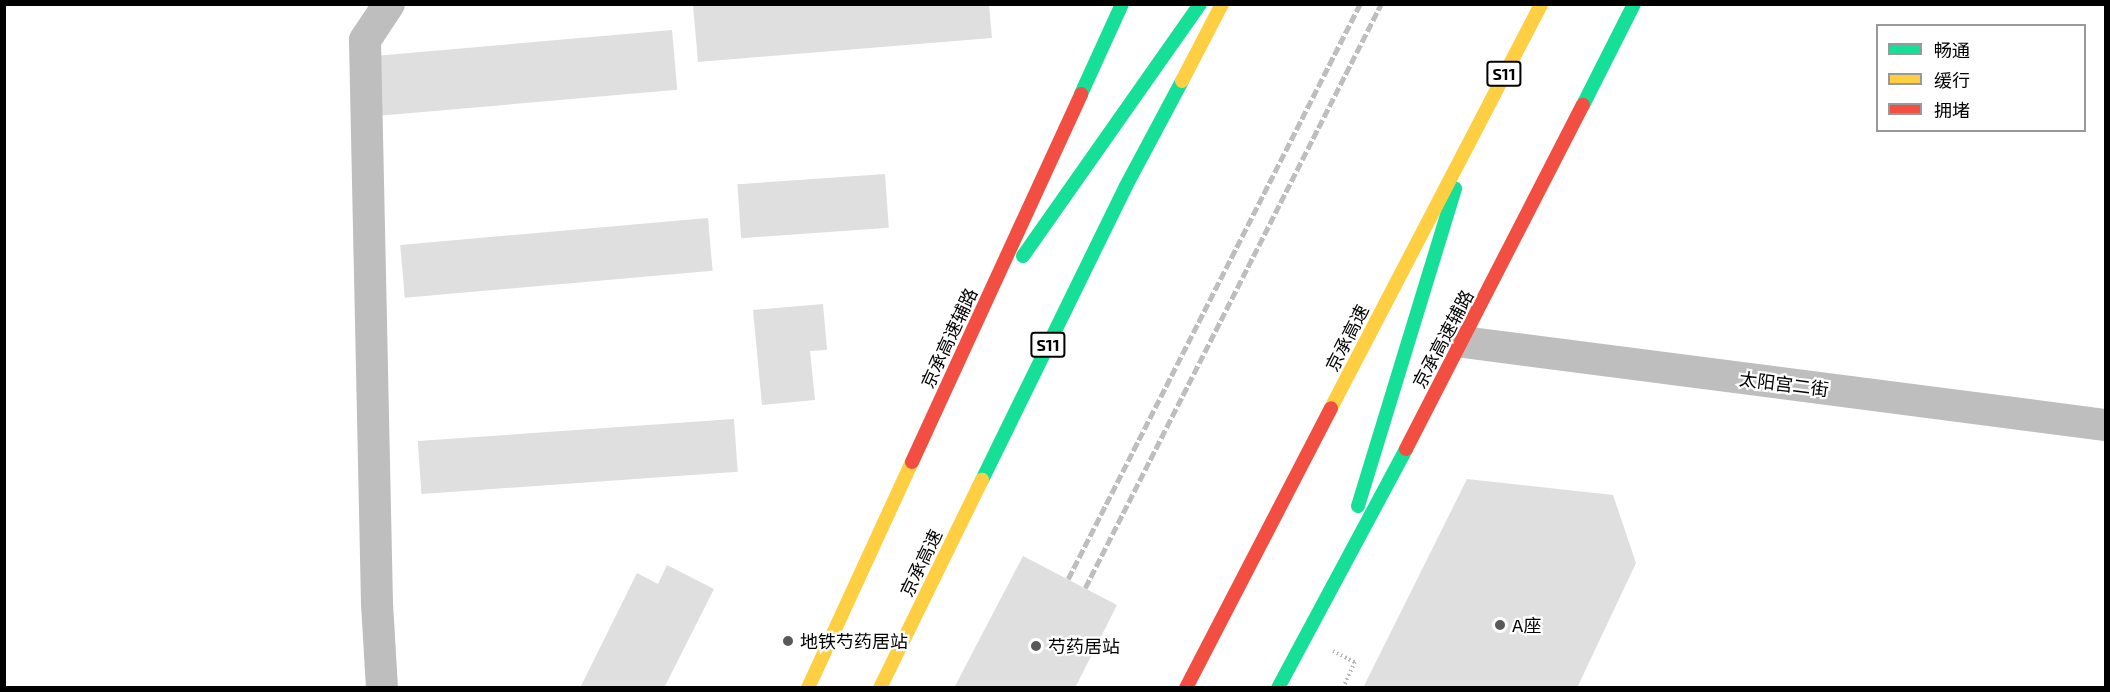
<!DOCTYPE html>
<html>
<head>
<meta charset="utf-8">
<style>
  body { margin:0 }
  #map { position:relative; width:2110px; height:692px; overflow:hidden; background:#fff; font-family:"Exo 2","Noto Sans SC",sans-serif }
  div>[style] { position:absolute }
  .building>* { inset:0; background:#dfdfdf; transform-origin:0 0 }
  .path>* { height:4px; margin-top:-2px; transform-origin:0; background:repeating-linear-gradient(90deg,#b9b9b9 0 1.5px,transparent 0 4.5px) }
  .street>* { height:32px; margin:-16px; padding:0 16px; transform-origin:16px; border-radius:16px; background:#bebebe }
  .fast>* { height:14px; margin:-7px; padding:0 7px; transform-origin:7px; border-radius:7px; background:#16e098 }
  .slow>* { height:14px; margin:-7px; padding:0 7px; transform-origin:7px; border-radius:7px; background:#ffcf43 }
  .jam>* { height:14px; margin:-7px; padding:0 7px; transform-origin:7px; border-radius:7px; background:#f24e42 }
  .rail>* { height:4.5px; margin-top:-2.25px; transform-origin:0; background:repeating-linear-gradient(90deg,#bebebe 0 9px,transparent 0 12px) }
  .dots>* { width:16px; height:16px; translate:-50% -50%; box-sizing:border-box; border:3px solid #fff; border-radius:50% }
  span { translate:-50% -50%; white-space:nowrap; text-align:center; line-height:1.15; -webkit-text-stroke:4.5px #fff; paint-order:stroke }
  .shield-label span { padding:2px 4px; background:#fff; border:2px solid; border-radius:4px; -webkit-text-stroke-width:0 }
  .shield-label { font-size:16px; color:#000; font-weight:700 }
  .street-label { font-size:18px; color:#000 }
  .poi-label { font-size:18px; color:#000 }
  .left { translate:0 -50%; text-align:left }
  .frame { position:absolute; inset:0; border:6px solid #000; pointer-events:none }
  .legend { position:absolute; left:1876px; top:24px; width:210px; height:108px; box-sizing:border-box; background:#fff; border:2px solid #999; margin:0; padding:8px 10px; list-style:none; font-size:18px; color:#000 }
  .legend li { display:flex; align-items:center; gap:12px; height:30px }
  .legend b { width:30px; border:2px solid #999 }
</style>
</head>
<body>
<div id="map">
  <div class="building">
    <i style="clip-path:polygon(693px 5px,989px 5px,992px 38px,698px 62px)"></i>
    <i style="left:672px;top:30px;width:60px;height:296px;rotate:85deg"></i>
    <i style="left:885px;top:174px;width:54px;height:148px;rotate:86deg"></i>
    <i style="left:708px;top:218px;width:53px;height:309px;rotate:85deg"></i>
    <i style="clip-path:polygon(823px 304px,827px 350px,810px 351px,815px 400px,762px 405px,753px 310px)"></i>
    <i style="left:734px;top:419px;width:53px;height:317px;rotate:86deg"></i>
    <i style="clip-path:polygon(1467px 479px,1613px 495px,1636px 563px,1577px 688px,1363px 688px)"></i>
    <i style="clip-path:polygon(1023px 556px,1117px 605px,1075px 688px,954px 688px)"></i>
    <i style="clip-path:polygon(667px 565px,714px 589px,664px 688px,580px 688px,637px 573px,658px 584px)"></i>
  </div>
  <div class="path">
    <i style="left:1333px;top:651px;width:25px;rotate:27deg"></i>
    <i style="left:1355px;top:662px;width:29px;rotate:115deg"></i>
  </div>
  <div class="street">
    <i style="left:1463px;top:342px;width:648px;rotate:7.36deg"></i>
    <i style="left:382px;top:688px;width:84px;rotate:-93.4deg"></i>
    <i style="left:377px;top:604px;width:564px;rotate:-91.22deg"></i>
    <i style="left:365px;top:40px;width:43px;rotate:-56.3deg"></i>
  </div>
  <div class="fast">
    <i style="left:1081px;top:94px;width:99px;rotate:-65.5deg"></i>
    <i style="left:1583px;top:105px;width:113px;rotate:-63.2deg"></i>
    <i style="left:1023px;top:256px;width:308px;rotate:-54.9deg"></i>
    <i style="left:982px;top:480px;width:327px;rotate:-63.9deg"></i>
    <i style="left:1126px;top:186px;width:119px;rotate:-61.9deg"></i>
    <i style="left:1358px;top:506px;width:332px;rotate:-73deg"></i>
    <i style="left:1278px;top:688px;width:271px;rotate:-61.8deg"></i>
  </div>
  <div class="slow">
    <i style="left:1182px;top:81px;width:87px;rotate:-62.5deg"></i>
    <i style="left:1331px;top:408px;width:455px;rotate:-62.5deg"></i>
    <i style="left:808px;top:688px;width:249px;rotate:-65.3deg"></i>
    <i style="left:880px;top:688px;width:232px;rotate:-63.9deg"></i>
  </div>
  <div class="jam">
    <i style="left:1406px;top:449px;width:387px;rotate:-62.8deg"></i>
    <i style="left:912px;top:462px;width:405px;rotate:-65.3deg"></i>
    <i style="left:1186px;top:688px;width:315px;rotate:-62.6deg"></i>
  </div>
  <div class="rail">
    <i style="left:1068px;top:579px;width:645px;rotate:-63.08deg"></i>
    <i style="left:1085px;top:588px;width:655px;rotate:-63.12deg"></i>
  </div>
  <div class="dots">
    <i style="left:1500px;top:625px;background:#595959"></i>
    <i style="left:788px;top:641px;background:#595959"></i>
    <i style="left:1036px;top:646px;background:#595959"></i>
  </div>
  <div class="shield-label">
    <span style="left:1504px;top:74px">S11</span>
    <span style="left:1048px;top:345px">S11</span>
  </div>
  <div class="street-label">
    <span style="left:949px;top:338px;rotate:-65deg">京承高速辅路</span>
    <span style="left:1347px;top:338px;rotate:-63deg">京承高速</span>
    <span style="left:1443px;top:339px;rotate:-62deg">京承高速辅路</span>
    <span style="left:1784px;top:384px;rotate:7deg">太阳宫二街</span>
    <span style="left:921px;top:563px;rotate:-64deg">京承高速</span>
  </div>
  <div class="poi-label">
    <span class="left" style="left:1512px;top:625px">A座</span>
    <span class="left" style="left:800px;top:641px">地铁芍药居站</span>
    <span class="left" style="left:1048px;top:646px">芍药居站</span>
  </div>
  <div class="frame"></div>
  <ul class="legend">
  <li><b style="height:8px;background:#16e098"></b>畅通</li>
  <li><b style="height:8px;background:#ffcf43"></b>缓行</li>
  <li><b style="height:8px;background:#f24e42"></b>拥堵</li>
  </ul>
</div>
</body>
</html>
